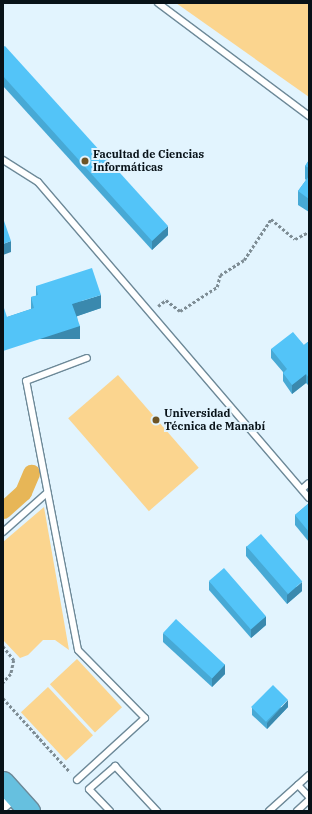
<!DOCTYPE html>
<html>
<head>
<meta charset="utf-8">
<style>
  body { margin:0 }
  #map { position:relative; width:312px; height:814px; overflow:hidden; background:#e2f4fe; font-family:"IBM Plex Serif",serif }
  div>[style] { position:absolute }
  .green>* { inset:0; background:#fbd58f; transform-origin:0 0 }
  .canal>* { height:17px; margin:-8.5px; padding:0 8.5px; transform-origin:8.5px; border-radius:8.5px; background:#e7b657 }
  .path>* { height:2.5px; margin-top:-1.25px; transform-origin:0; background:repeating-linear-gradient(90deg,#7e8d95 0 3px,transparent 0 5px) }
  .roads { filter:drop-shadow(1px 0 #6d8998) drop-shadow(-1px 0 #6d8998) drop-shadow(0 1px #6d8998) drop-shadow(0 -1px #6d8998) }
  .service>* { height:6px; margin:-3px; padding:0 3px; transform-origin:3px; border-radius:3px; background:#fff }
  .minor>* { height:13px; margin:-6.5px; padding:0 6.5px; transform-origin:6.5px; border-radius:6.5px; background:#fff }
  .primary>* { height:21px; margin:-10.5px; padding:0 10.5px; transform-origin:10.5px; border-radius:10.5px; background:#66c0df }
  .wall>* { inset:0; background:#47a9d5 }
  .shaded-wall>* { inset:0; background:#3a89ae; transform-origin:0 0 }
  .building>* { inset:0; background:#53c4f8; transform-origin:0 0 }
  .dots>* { width:11px; height:11px; translate:-50% -50%; box-sizing:border-box; border:2px solid #e2f4fe; border-radius:50% }
  span { translate:-50% -50%; white-space:nowrap; text-align:center; line-height:1.15; -webkit-text-stroke:4px #e2f4fe; paint-order:stroke }
  .poi-label { font-size:11px; color:#081218; font-weight:700 }
  .left { translate:0 -50%; text-align:left }
  .frame { position:absolute; inset:0; border:4px solid #081218; pointer-events:none }
</style>
</head>
<body>
<div id="map">
  <div class="green">
    <i style="clip-path:polygon(176px 3px,309px 3px,309px 97px)"></i>
    <i style="left:118px;top:375px;width:123px;height:66px;rotate:49deg"></i>
    <i style="clip-path:polygon(44px 507px,69px 650px,55px 640px,43px 640px,28px 655px,20px 658px,3px 640px,3px 542px)"></i>
    <i style="left:77px;top:659px;width:66px;height:37px;rotate:47deg"></i>
    <i style="left:48px;top:687px;width:66px;height:37px;rotate:47deg"></i>
  </div>
  <div class="canal">
    <i style="left:3px;top:510px;width:27px;rotate:-42deg"></i>
    <i style="left:23px;top:492px;width:21px;rotate:-67deg"></i>
  </div>
  <div class="path">
    <i style="left:158px;top:306px;width:10px;rotate:-37deg"></i>
    <i style="left:166px;top:300px;width:18px;rotate:38deg"></i>
    <i style="left:180px;top:311px;width:44px;rotate:-33deg"></i>
    <i style="left:217px;top:287px;width:12px;rotate:-76deg"></i>
    <i style="left:220px;top:275px;width:28px;rotate:-32deg"></i>
    <i style="left:244px;top:260px;width:49px;rotate:-56.6deg"></i>
    <i style="left:271px;top:219px;width:31px;rotate:40deg"></i>
    <i style="left:295px;top:239px;width:16px;rotate:-27deg"></i>
    <i style="left:3px;top:646px;width:18px;rotate:52deg"></i>
    <i style="left:14px;top:660px;width:14px;rotate:102deg"></i>
    <i style="left:11px;top:674px;width:12px;rotate:132deg"></i>
    <i style="left:3px;top:698px;width:100px;rotate:47.8deg"></i>
  </div>
  <div class="roads">
    <div class="service">
      <i style="left:158px;top:3px;width:189px;rotate:36.8deg"></i>
      <i style="left:3px;top:160px;width:41px;rotate:32.2deg"></i>
      <i style="left:38px;top:182px;width:416px;rotate:49.4deg"></i>
      <i style="left:302px;top:489px;width:9px;rotate:-41deg"></i>
      <i style="left:3px;top:532px;width:59px;rotate:-41.6deg"></i>
      <i style="left:77px;top:780px;width:92px;rotate:-42.4deg"></i>
      <i style="left:145px;top:718px;width:95px;rotate:-134.6deg"></i>
      <i style="left:78px;top:650px;width:274px;rotate:-100.9deg"></i>
      <i style="left:26px;top:381px;width:65px;rotate:-20.7deg"></i>
      <i style="left:298px;top:785px;width:16px;rotate:47deg"></i>
      <i style="left:110px;top:811px;width:30px;rotate:-134deg"></i>
      <i style="left:89px;top:789px;width:35px;rotate:-41deg"></i>
      <i style="left:115px;top:766px;width:62px;rotate:47deg"></i>
      <i style="left:269px;top:811px;width:54px;rotate:-42deg"></i>
      <i style="left:297px;top:811px;width:16px;rotate:-43deg"></i>
    </div>
    <div class="minor">
      <i style="left:3px;top:804px;width:15px;rotate:-42deg"></i>
    </div>
    <div class="primary">
      <i style="left:3px;top:782px;width:39px;rotate:48deg"></i>
    </div>
  </div>
  <div class="wall">
    <i style="clip-path:polygon(3px 47px,168px 235px,152px 250px,3px 86px)"></i>
    <i style="clip-path:polygon(309px 160px,309px 212px,298px 205px,298px 191px,306px 180px,305px 179px,305px 166px)"></i>
    <i style="clip-path:polygon(36px 286px,101px 308px,77px 316px,80px 339px,7px 317px,31px 309px,31px 297px,36px 296px)"></i>
    <i style="clip-path:polygon(309px 341px,309px 386px,306px 383px,292px 394px,283px 381px,283px 372px,271px 358px,271px 349px,304px 345px)"></i>
    <i style="clip-path:polygon(309px 503px,309px 542px,295px 525px,295px 515px)"></i>
    <i style="clip-path:polygon(246px 546px,302px 591px,287px 604px,246px 556px)"></i>
    <i style="clip-path:polygon(209px 581px,266px 625px,251px 638px,209px 590px)"></i>
    <i style="clip-path:polygon(163px 633px,225px 674px,212px 687px,163px 642px)"></i>
    <i style="clip-path:polygon(288px 707px,267px 729px,252px 715px,252px 708px)"></i>
  </div>
  <div class="shaded-wall">
    <i style="clip-path:polygon(168px 226px,168px 235px,152px 250px,152px 241px)"></i>
    <i style="clip-path:polygon(11px 241px,11px 252px,3px 255px,3px 244px)"></i>
    <i style="clip-path:polygon(101px 295px,101px 308px,72px 318px,72px 304px)"></i>
    <i style="left:80px;top:326px;width:13px;height:81px;rotate:90deg"></i>
    <i style="clip-path:polygon(306px 374px,306px 383px,292px 394px,292px 385px)"></i>
    <i style="clip-path:polygon(4px 465px,4px 476px,3px 477px,3px 466px)"></i>
    <i style="clip-path:polygon(302px 582px,302px 591px,287px 604px,287px 595px)"></i>
    <i style="clip-path:polygon(266px 616px,266px 625px,251px 638px,251px 628px)"></i>
    <i style="clip-path:polygon(225px 664px,225px 674px,212px 687px,212px 678px)"></i>
    <i style="clip-path:polygon(288px 700px,288px 707px,267px 729px,267px 723px)"></i>
  </div>
  <div class="building">
    <i style="clip-path:polygon(5px 46px,168px 226px,152px 241px,3px 76px,3px 47px)"></i>
    <i style="clip-path:polygon(309px 160px,309px 168px,305px 166px)"></i>
    <i style="clip-path:polygon(309px 176px,309px 199px,298px 191px)"></i>
    <i style="clip-path:polygon(3px 218px,11px 241px,3px 244px)"></i>
    <i style="clip-path:polygon(92px 268px,101px 295px,72px 304px,80px 326px,3px 351px,3px 305px,7px 317px,34px 308px,31px 297px,38px 295px,36px 286px)"></i>
    <i style="clip-path:polygon(293px 332px,304px 345px,309px 341px,309px 378px,306px 374px,292px 385px,283px 373px,287px 369px,271px 349px)"></i>
    <i style="clip-path:polygon(309px 503px,309px 532px,295px 515px)"></i>
    <i style="left:261px;top:534px;width:63px;height:19px;rotate:49deg"></i>
    <i style="left:224px;top:568px;width:64px;height:20px;rotate:49deg"></i>
    <i style="left:176px;top:619px;width:67px;height:19px;rotate:43deg"></i>
    <i style="left:273px;top:685px;width:21px;height:31px;rotate:45deg"></i>
  </div>
  <div class="dots">
    <i style="left:85px;top:161px;background:#6d5425"></i>
    <i style="left:156px;top:420px;background:#6d5425"></i>
  </div>
  <div class="poi-label">
    <span class="left" style="left:93px;top:161px">Facultad de Ciencias<br>Informáticas</span>
    <span class="left" style="left:164px;top:420px">Universidad<br>Técnica de Manabí</span>
  </div>
  <div class="frame"></div>
</div>
</body>
</html>
